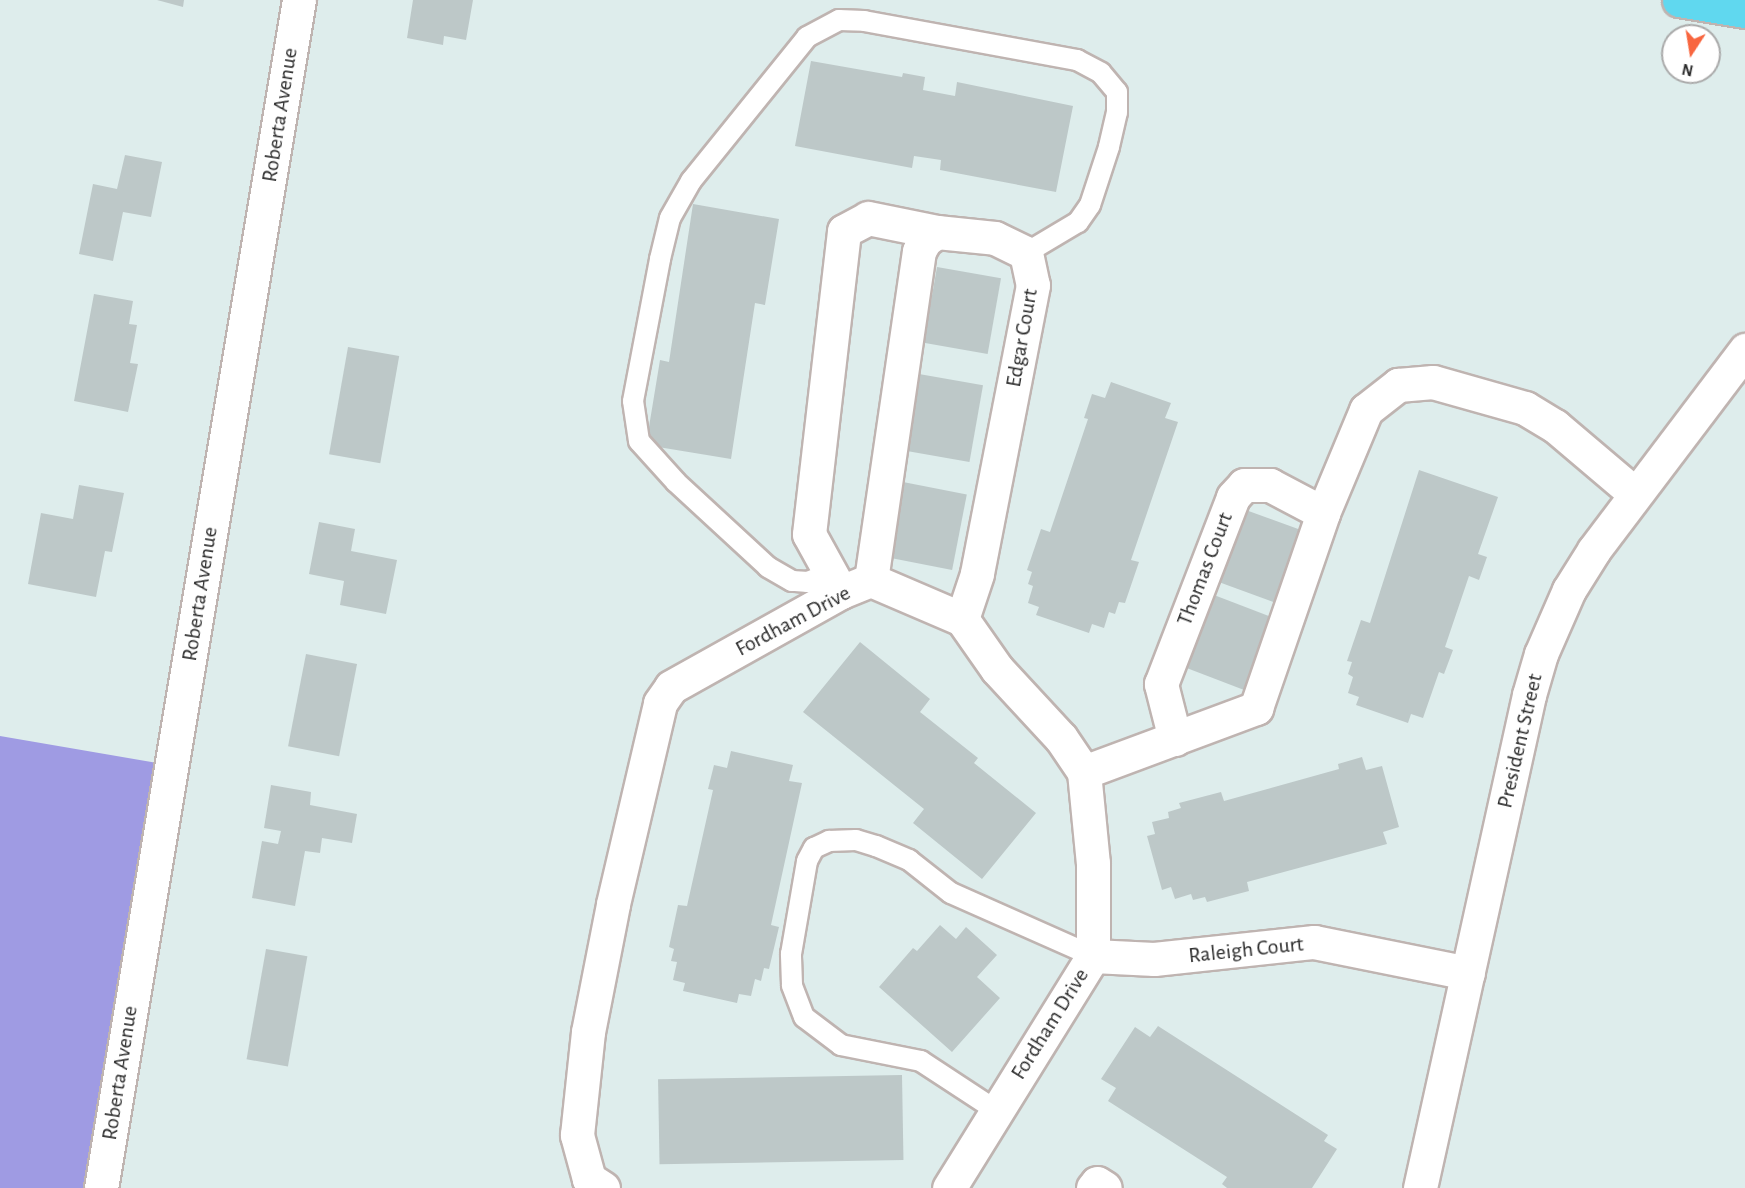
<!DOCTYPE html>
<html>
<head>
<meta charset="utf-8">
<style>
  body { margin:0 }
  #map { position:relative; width:1745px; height:1188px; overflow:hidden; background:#deedec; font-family:"Alegreya Sans",sans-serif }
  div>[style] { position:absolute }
  .green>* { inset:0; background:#9f9be3 }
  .building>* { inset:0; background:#bdc8c8; transform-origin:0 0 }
  .roads { filter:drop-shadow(2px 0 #bfb4b1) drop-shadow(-2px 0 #bfb4b1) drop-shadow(0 2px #bfb4b1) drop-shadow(0 -2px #bfb4b1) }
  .lane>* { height:20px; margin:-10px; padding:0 10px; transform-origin:10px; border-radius:10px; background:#fff }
  .street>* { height:33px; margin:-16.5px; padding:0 16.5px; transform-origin:16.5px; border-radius:16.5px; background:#fff }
  .primary>* { height:33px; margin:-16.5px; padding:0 16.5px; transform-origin:16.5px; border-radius:16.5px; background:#60d8ef }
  span { translate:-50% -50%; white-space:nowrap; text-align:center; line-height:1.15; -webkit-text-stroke:5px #fff; paint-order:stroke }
  .street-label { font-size:22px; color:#2b2b2b }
  .north { position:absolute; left:1661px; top:24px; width:60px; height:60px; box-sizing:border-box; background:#fff; border:2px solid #aaa; border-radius:50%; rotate:192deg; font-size:16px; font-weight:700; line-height:24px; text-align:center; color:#2b2b2b }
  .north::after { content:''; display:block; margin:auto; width:21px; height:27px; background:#f8663f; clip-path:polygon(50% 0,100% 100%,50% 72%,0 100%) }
</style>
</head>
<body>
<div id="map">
  <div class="green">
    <i style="clip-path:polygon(0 736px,163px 764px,91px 1188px,0 1188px)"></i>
  </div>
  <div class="building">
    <i style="clip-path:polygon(157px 0,184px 0,183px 7px)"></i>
    <i style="clip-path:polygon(413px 0,473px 0,466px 40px,444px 36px,443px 45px,407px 38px)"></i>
    <i style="clip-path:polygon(811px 61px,902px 77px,903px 73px,925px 77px,923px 90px,955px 96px,957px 82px,1073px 106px,1056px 192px,940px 170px,941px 160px,914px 156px,912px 168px,795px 146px)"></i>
    <i style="clip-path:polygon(125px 155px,162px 162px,151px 217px,123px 212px,113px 261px,79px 254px,93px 184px,117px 189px)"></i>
    <i style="clip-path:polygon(693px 204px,779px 219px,765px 305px,755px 303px,731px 459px,646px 445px,660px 360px,669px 362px)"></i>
    <i style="left:937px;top:267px;width:65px;height:77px;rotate:10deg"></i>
    <i style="clip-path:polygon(94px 294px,133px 301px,129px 324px,137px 325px,130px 363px,138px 364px,128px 412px,74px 401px)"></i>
    <i style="left:348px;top:347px;width:52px;height:109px;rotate:10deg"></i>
    <i style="left:919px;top:374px;width:65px;height:78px;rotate:10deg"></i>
    <i style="clip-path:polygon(1111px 382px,1171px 403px,1165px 418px,1178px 422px,1131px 560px,1139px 562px,1125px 603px,1119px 602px,1115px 614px,1109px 612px,1104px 628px,1092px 624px,1089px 633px,1036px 615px,1039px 607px,1028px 603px,1033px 586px,1028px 584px,1032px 572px,1027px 570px,1041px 529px,1050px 532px,1088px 419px,1084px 418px,1092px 394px,1105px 398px)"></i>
    <i style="clip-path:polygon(1419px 470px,1498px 497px,1478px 554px,1487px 557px,1479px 580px,1469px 576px,1445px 647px,1453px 650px,1444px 674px,1439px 672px,1423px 718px,1411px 714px,1408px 723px,1356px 705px,1359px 697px,1348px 693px,1353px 677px,1348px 674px,1352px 662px,1347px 661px,1361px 620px,1370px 623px)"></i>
    <i style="left:903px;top:482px;width:65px;height:77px;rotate:11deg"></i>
    <i style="clip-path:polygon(79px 485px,124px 493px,112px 552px,105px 551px,96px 597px,28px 584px,41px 513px,73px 519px)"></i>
    <i style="left:1243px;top:509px;width:66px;height:77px;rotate:20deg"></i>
    <i style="clip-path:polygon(319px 522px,355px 529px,351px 551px,397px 560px,386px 614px,340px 605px,344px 581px,309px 574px)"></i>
    <i style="left:1214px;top:595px;width:65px;height:78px;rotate:21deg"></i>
    <i style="clip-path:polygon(860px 642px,930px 699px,920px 712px,978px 758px,974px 763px,1036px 813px,982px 879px,913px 823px,924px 809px,803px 712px)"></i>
    <i style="left:306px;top:654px;width:52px;height:94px;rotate:11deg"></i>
    <i style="clip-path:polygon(731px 751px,793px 765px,789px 781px,802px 783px,771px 925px,779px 927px,769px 969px,764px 968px,761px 981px,755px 979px,751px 996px,739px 994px,737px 1003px,683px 991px,685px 983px,673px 980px,677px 962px,671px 961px,674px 949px,669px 947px,678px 905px,687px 906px,713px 790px,708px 789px,714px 765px,727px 768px)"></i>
    <i style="clip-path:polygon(1362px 757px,1366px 770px,1382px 766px,1399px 827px,1383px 832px,1387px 844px,1247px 882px,1249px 891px,1207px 902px,1205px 897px,1193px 900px,1191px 894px,1175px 899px,1171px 887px,1162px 890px,1147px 836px,1155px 834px,1152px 822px,1169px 818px,1168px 812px,1181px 808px,1179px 803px,1221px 792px,1224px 801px,1339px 769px,1338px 764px)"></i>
    <i style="clip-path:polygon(271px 785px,311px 792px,310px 805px,357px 814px,352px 843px,322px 838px,320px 853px,305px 851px,295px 906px,252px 898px,262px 841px,278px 844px,281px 831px,264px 828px)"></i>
    <i style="clip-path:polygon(940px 925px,956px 939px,966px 927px,997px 955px,977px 977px,1000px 998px,952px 1052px,879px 987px,913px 948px,917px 951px)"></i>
    <i style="left:266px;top:949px;width:42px;height:112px;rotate:10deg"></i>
    <i style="clip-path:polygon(1158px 1026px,1328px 1135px,1324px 1141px,1337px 1149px,1312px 1188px,1227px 1188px,1222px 1184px,1227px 1177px,1108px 1101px,1116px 1088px,1101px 1079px,1135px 1027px,1150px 1037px)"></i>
    <i style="left:902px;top:1075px;width:85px;height:244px;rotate:89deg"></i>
  </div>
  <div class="roads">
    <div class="lane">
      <i style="left:830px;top:573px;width:24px;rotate:158deg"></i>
      <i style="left:808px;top:582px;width:16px;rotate:-176deg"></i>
      <i style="left:792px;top:581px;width:28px;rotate:-150deg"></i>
      <i style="left:768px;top:567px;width:125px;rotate:-137.3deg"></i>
      <i style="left:676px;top:482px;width:55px;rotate:-132.1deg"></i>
      <i style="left:639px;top:441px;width:40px;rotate:-98.5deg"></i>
      <i style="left:633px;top:401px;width:145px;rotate:-79.2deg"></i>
      <i style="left:660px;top:259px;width:42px;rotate:-76.3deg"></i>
      <i style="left:670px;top:218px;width:43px;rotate:-60.4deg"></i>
      <i style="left:691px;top:181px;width:185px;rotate:-51.1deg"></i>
      <i style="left:807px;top:37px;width:36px;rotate:-28deg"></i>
      <i style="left:839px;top:20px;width:25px;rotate:2deg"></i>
      <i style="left:864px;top:21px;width:217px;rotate:10.4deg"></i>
      <i style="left:1077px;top:60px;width:27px;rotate:28deg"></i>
      <i style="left:1101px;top:73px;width:25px;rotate:50deg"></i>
      <i style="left:1117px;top:92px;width:20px;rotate:90deg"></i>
      <i style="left:1117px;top:112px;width:36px;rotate:103deg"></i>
      <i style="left:1109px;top:147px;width:61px;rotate:108.1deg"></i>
      <i style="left:1090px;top:205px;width:21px;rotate:125deg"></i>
      <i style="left:1078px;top:222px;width:61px;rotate:149.2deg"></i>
      <i style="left:997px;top:1111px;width:91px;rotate:-146.7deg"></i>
      <i style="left:921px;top:1061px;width:82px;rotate:-168.7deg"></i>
      <i style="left:841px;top:1045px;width:46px;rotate:-142.9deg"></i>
      <i style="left:804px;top:1017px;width:34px;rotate:-111deg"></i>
      <i style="left:792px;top:985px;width:31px;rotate:-92deg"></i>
      <i style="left:791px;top:954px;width:94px;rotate:-80.2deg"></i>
      <i style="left:807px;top:861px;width:15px;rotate:-62deg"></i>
      <i style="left:814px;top:848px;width:17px;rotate:-25deg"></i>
      <i style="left:829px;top:841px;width:27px;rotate:-2deg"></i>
      <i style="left:856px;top:840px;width:21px;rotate:17deg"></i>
      <i style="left:876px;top:846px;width:36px;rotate:23deg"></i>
      <i style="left:909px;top:860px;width:53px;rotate:38.2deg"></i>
      <i style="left:951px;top:893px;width:155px;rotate:23.9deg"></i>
    </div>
    <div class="street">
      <i style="left:871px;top:580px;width:332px;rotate:-81.7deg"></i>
      <i style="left:919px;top:251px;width:13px;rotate:-61deg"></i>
      <i style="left:925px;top:240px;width:14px;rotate:-34deg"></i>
      <i style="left:937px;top:232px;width:58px;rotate:5.9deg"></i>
      <i style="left:995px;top:238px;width:34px;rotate:26deg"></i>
      <i style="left:1026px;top:253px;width:33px;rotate:78deg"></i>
      <i style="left:1033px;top:285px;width:294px;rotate:101deg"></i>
      <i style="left:977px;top:574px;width:47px;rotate:108.4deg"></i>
      <i style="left:841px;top:592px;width:66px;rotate:-118.9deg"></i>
      <i style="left:809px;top:534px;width:305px;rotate:-83.4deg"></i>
      <i style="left:844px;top:231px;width:27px;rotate:-28deg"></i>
      <i style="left:868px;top:218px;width:70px;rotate:11.5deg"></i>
      <i style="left:1175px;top:739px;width:57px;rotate:-104.3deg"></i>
      <i style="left:1161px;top:684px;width:200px;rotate:-68.9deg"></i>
      <i style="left:1233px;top:497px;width:16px;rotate:-47deg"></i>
      <i style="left:1244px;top:485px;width:26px"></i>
      <i style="left:1270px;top:485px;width:60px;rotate:27.8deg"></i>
      <i style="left:1084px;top:772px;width:184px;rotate:-20.4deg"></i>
      <i style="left:1256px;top:708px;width:206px;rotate:-71deg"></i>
      <i style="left:1323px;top:513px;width:112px;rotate:-67.3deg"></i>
      <i style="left:1366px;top:410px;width:41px;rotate:-38deg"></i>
      <i style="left:1398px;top:385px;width:35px;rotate:-5deg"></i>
      <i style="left:1433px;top:382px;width:96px;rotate:15.8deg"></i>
      <i style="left:1525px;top:408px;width:35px;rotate:31deg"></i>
      <i style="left:1555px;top:426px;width:104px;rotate:40.3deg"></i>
      <i style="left:1093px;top:956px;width:61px;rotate:2.8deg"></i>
      <i style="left:1154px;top:959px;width:161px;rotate:-6.1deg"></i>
      <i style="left:1314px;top:942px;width:157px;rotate:11.4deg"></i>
      <i style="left:101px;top:1188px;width:1204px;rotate:-80.54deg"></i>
      <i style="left:603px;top:1188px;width:17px;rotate:-147deg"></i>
      <i style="left:589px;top:1179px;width:46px;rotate:-105.3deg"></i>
      <i style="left:577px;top:1135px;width:104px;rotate:-83.9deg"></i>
      <i style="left:588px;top:1032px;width:130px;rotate:-78.9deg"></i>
      <i style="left:613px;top:904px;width:206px;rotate:-76.8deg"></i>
      <i style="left:660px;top:703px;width:19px;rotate:-55deg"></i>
      <i style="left:671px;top:687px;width:195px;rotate:-29.2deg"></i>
      <i style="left:841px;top:592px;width:32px;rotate:-22deg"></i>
      <i style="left:871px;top:580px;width:99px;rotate:23.2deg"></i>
      <i style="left:962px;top:619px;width:61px;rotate:55deg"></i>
      <i style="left:997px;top:669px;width:94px;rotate:47.2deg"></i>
      <i style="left:1061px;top:738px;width:41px;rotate:55.9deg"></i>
      <i style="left:1084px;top:772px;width:91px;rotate:84.4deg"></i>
      <i style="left:1093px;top:863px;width:93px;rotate:90deg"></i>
      <i style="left:1093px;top:956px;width:273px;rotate:121.8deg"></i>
      <i style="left:1093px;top:1188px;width:6px;rotate:-51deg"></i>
      <i style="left:1097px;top:1183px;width:9px;rotate:32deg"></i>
      <i style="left:1420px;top:1188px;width:505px;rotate:-77.53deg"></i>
      <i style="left:1529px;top:695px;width:43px;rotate:-73.7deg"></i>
      <i style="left:1541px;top:654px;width:70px;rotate:-66.4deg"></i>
      <i style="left:1569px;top:590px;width:47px;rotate:-58deg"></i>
      <i style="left:1594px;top:550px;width:251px;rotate:-52.9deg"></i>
    </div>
    <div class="primary">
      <i style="left:1679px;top:0;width:67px;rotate:9.5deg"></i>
    </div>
  </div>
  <div class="street-label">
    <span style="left:280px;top:115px;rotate:-81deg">Roberta Avenue</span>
    <span style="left:1022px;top:338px;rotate:-80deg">Edgar Court</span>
    <span style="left:1205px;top:569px;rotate:-69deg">Thomas Court</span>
    <span style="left:200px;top:594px;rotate:-81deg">Roberta Avenue</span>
    <span style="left:793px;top:621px;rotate:-28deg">Fordham Drive</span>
    <span style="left:1520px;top:741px;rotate:-77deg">President Street</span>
    <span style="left:1246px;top:950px;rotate:-6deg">Raleigh Court</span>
    <span style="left:1050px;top:1024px;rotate:-58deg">Fordham Drive</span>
    <span style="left:120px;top:1073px;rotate:-81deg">Roberta Avenue</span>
  </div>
  <div class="north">N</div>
</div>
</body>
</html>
